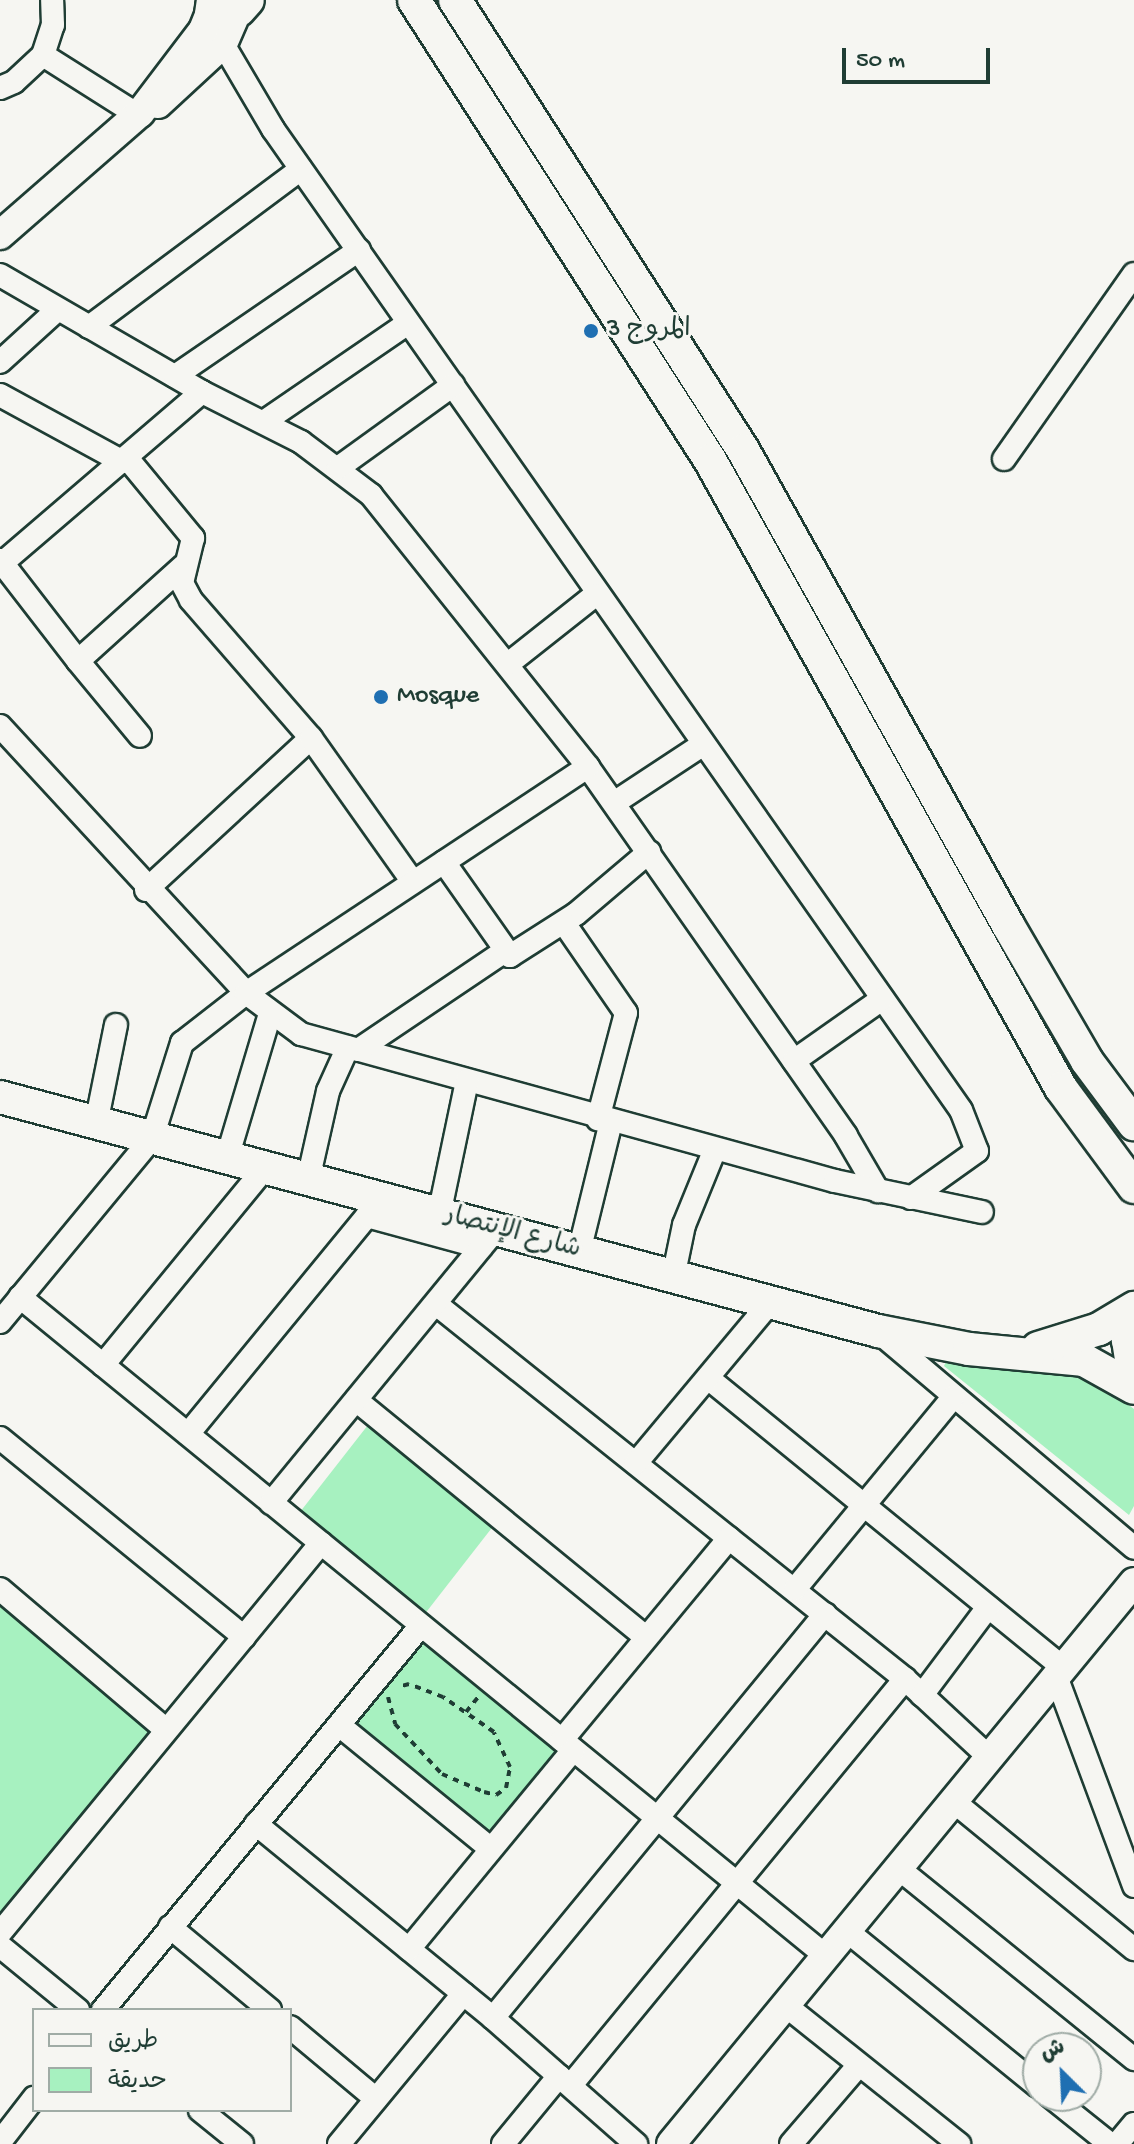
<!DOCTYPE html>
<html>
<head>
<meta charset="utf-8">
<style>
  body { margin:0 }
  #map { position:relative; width:1134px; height:2144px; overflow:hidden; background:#f6f6f2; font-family:"Gochi Hand","Playpen Sans Arabic",sans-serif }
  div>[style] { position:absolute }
  .green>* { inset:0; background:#a7f1c0; transform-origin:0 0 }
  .path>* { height:4px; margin-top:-2px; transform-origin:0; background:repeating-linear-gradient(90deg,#1f3d34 0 6px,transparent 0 12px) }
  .roads { filter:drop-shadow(2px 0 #1f3d34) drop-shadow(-2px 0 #1f3d34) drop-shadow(0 2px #1f3d34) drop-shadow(0 -2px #1f3d34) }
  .minor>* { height:22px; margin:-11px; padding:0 11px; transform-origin:11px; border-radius:11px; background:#f6f6f2 }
  .tertiary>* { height:28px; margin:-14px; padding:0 14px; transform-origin:14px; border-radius:14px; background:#f6f6f2 }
  .secondary>* { height:32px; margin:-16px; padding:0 16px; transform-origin:16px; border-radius:16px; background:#f6f6f2 }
  .dots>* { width:22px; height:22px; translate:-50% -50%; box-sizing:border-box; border:4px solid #f6f6f2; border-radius:50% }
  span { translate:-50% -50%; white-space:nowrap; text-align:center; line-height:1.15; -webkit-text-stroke:6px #f6f6f2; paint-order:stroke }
  .poi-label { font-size:26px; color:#1f3d34 }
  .left { translate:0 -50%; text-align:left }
  .street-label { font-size:26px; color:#1f3d34 }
  .legend { position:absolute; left:32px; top:2008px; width:260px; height:104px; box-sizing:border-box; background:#f6f6f2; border:2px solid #a0aca6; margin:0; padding:10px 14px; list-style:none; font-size:24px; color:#1f3d34 }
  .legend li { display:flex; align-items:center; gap:16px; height:40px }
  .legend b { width:40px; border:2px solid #a0aca6 }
  .north { position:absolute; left:1022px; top:2032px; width:80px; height:80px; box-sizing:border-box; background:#f6f6f2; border:2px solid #a0aca6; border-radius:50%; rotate:336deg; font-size:22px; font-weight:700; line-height:32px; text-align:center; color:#1f3d34 }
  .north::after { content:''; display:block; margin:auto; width:28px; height:36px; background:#1f6fb2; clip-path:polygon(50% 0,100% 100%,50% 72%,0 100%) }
  .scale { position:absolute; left:842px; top:48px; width:148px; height:36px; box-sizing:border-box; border:4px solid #1f3d34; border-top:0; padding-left:10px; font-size:24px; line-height:28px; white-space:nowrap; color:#1f3d34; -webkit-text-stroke:6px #f6f6f2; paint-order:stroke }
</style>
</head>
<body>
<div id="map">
  <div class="green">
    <i style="clip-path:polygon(947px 1359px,1019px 1372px,1073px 1372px,1100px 1383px,1134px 1409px,1134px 1506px,1129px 1515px,944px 1366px)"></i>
    <i style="left:368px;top:1425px;width:161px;height:112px;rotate:38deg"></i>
    <i style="clip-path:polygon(0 1596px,156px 1725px,0 1915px)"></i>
    <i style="left:423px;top:1640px;width:179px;height:109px;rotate:40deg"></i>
  </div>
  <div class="path">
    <i style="left:388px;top:1697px;width:28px;rotate:75deg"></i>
    <i style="left:395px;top:1724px;width:69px;rotate:46.8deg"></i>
    <i style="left:442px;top:1774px;width:46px;rotate:23.2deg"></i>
    <i style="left:484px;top:1792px;width:12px;rotate:14deg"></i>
    <i style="left:496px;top:1795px;width:12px;rotate:-35deg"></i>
    <i style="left:506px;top:1788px;width:21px;rotate:-79deg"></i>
    <i style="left:510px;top:1767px;width:38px;rotate:-115deg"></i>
    <i style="left:494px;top:1732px;width:62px;rotate:-145.5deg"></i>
    <i style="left:443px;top:1697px;width:36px;rotate:-159deg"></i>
    <i style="left:409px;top:1684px;width:11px;rotate:165deg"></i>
    <i style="left:466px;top:1712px;width:22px;rotate:-51deg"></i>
  </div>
  <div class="roads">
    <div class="minor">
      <i style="left:223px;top:44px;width:99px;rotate:59.5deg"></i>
      <i style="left:273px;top:129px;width:1198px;rotate:54.96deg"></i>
      <i style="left:961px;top:1110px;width:44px;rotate:68.7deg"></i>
      <i style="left:977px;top:1151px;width:81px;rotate:144.5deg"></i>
      <i style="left:43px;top:55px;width:112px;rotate:32.3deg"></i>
      <i style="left:0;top:88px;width:15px;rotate:-23deg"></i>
      <i style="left:14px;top:82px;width:40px;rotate:-43deg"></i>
      <i style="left:43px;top:55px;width:32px;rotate:-72deg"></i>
      <i style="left:53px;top:25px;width:25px;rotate:-92deg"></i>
      <i style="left:0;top:275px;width:233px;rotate:30.1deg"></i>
      <i style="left:202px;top:392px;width:111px;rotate:26.8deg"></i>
      <i style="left:301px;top:442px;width:88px;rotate:37.1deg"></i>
      <i style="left:371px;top:495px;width:348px;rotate:51.4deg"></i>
      <i style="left:588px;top:767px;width:450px;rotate:55deg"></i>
      <i style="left:846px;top:1136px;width:64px;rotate:59.8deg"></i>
      <i style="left:89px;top:327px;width:264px;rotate:-36.7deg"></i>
      <i style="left:0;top:362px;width:77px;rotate:-42.4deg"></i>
      <i style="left:175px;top:376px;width:223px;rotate:-34.4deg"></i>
      <i style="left:0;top:395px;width:140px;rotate:28.6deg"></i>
      <i style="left:265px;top:421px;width:173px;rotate:-34.4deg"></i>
      <i style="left:127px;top:458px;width:104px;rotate:50.5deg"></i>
      <i style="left:193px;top:538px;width:46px;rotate:103.7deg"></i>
      <i style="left:182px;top:583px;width:19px;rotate:62deg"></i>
      <i style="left:191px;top:600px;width:183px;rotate:49deg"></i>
      <i style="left:1004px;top:459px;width:226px;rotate:-54.9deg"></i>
      <i style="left:338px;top:468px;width:142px;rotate:-35.8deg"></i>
      <i style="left:0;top:560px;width:128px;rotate:52.3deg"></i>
      <i style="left:78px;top:661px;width:142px;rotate:-42.1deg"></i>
      <i style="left:0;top:565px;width:266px;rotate:-40.6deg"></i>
      <i style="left:78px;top:661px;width:97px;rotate:50.4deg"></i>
      <i style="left:508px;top:664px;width:111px;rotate:-38.4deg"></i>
      <i style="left:0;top:726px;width:363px;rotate:47.3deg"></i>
      <i style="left:246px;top:993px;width:69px;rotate:36.7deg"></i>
      <i style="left:301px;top:1034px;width:554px;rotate:15.39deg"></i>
      <i style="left:835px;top:1181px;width:150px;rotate:11.9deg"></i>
      <i style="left:614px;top:803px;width:105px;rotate:-33.4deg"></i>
      <i style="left:444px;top:862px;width:115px;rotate:54.9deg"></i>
      <i style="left:510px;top:956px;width:78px;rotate:-32.5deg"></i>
      <i style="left:576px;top:914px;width:96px;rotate:-40.3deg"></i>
      <i style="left:146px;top:890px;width:224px;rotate:-42.7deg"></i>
      <i style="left:311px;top:738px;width:176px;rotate:54.7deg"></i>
      <i style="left:564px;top:923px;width:109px;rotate:55.4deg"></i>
      <i style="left:626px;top:1013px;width:110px;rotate:104.8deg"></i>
      <i style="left:358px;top:1050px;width:177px;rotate:-34deg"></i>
      <i style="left:794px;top:1061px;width:108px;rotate:-35.2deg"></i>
      <i style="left:96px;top:1124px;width:101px;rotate:-78.6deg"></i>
      <i style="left:227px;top:1158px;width:150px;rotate:-73.4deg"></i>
      <i style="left:308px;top:1180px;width:91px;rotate:-77.3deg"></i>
      <i style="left:328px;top:1091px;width:48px;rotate:-65.6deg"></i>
      <i style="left:439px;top:1215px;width:137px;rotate:-78.2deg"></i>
      <i style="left:579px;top:1252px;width:134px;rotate:-76.2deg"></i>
      <i style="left:673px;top:1278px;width:54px;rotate:-78.3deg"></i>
      <i style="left:684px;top:1225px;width:82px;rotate:-67.8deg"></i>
      <i style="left:20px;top:1297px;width:1041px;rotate:39.27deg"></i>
      <i style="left:436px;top:1304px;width:600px;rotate:38.64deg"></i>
      <i style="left:905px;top:1679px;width:115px;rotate:42.9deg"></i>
      <i style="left:0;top:1322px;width:239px;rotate:-50.4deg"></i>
      <i style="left:152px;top:1138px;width:100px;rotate:-72.5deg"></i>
      <i style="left:182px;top:1043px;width:81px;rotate:-38deg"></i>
      <i style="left:246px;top:993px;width:410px;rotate:-33.5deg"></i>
      <i style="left:881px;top:1334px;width:331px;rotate:40.2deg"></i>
      <i style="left:103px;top:1365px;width:255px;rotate:-50.6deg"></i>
      <i style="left:708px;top:1378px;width:458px;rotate:39.2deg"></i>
      <i style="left:356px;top:1400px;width:375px;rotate:39.3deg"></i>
      <i style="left:188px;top:1434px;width:282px;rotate:-50.6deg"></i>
      <i style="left:367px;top:1216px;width:118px;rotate:15.2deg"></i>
      <i style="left:0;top:1438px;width:315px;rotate:39.2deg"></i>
      <i style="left:636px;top:1463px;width:207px;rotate:-50.1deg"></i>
      <i style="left:271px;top:1503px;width:343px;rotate:-50.6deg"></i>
      <i style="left:0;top:1589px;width:218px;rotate:40.3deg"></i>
      <i style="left:795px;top:1589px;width:249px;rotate:-50.5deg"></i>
      <i style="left:1056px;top:1676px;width:224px;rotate:69.6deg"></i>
      <i style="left:922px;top:1695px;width:110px;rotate:-53.1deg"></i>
      <i style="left:339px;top:1725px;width:196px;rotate:39.2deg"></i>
      <i style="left:562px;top:1740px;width:262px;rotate:-50.4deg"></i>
      <i style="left:953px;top:1801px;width:234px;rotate:39.3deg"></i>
      <i style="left:256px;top:1824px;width:306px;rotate:39.3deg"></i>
      <i style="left:493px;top:2018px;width:191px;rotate:41.4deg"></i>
      <i style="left:898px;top:1868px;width:304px;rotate:39deg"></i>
      <i style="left:170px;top:1927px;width:130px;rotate:39.7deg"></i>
      <i style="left:847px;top:1931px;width:246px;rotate:39.1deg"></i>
      <i style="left:0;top:1933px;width:505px;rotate:-50.54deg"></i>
      <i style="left:0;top:1946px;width:101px;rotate:39.4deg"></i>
      <i style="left:409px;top:1949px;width:258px;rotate:-50.5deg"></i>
      <i style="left:785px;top:2005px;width:223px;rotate:38.6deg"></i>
      <i style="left:103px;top:2010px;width:499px;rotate:-50.4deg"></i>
      <i style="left:493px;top:2018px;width:523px;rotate:-50.59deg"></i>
      <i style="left:290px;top:2027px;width:112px;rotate:39.9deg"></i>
      <i style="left:571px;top:2085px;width:526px;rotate:-50.56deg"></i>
      <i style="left:1050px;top:2096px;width:77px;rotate:38.7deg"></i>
      <i style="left:200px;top:2110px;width:54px;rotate:39deg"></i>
      <i style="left:0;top:2142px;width:56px;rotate:-52.3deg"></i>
      <i style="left:339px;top:2144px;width:195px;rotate:-50.4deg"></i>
      <i style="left:503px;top:2144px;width:88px;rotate:-50.5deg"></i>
      <i style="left:791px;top:2144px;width:104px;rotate:-49.3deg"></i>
      <i style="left:1117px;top:2144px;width:26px;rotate:-50deg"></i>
    </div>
    <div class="tertiary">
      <i style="left:158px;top:104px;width:88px;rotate:-42.7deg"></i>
      <i style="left:223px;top:44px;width:48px;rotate:-66.6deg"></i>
      <i style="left:0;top:235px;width:186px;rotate:-41.1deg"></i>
      <i style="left:140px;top:113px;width:104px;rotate:-52.8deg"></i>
      <i style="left:203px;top:30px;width:32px;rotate:-68deg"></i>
      <i style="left:671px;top:2144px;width:728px;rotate:-50.52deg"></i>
    </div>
    <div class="secondary">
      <i style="left:414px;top:0;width:547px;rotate:57.24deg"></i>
      <i style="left:710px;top:460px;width:719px;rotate:60.8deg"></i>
      <i style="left:1061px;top:1088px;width:123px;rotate:53.6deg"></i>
      <i style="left:455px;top:0;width:534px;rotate:57.38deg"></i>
      <i style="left:743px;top:450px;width:544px;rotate:60.84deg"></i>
      <i style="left:1008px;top:925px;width:157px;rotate:59.8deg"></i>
      <i style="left:1087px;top:1061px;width:79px;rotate:53.3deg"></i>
      <i style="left:239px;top:10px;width:13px;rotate:-48deg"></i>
      <i style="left:211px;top:14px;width:14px;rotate:-82deg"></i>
      <i style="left:0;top:1097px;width:909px;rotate:14.92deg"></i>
      <i style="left:878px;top:1331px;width:93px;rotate:11.2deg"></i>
      <i style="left:969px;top:1349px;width:116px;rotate:5.5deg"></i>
      <i style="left:1084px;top:1360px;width:57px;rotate:29.2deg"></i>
      <i style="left:1134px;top:1317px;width:24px;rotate:105deg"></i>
      <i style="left:1128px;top:1340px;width:37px;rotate:81deg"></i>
      <i style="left:1038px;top:1348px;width:64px;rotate:-17.3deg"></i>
      <i style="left:1099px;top:1329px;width:41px;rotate:-31deg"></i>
    </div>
  </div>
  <div class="dots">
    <i style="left:591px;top:331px;background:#1f6fb2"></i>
    <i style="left:381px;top:697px;background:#1f6fb2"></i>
  </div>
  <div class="poi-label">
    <span class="left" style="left:607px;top:331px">المروج 3</span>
    <span class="left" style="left:397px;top:697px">Mosque</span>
  </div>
  <div class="street-label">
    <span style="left:512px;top:1234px;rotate:15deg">شارع الإنتصار</span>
  </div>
  <ul class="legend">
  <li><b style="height:10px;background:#f6f6f2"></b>طريق</li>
  <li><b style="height:22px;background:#a7f1c0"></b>حديقة</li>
  </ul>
  <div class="north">ش</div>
  <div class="scale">50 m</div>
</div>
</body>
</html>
